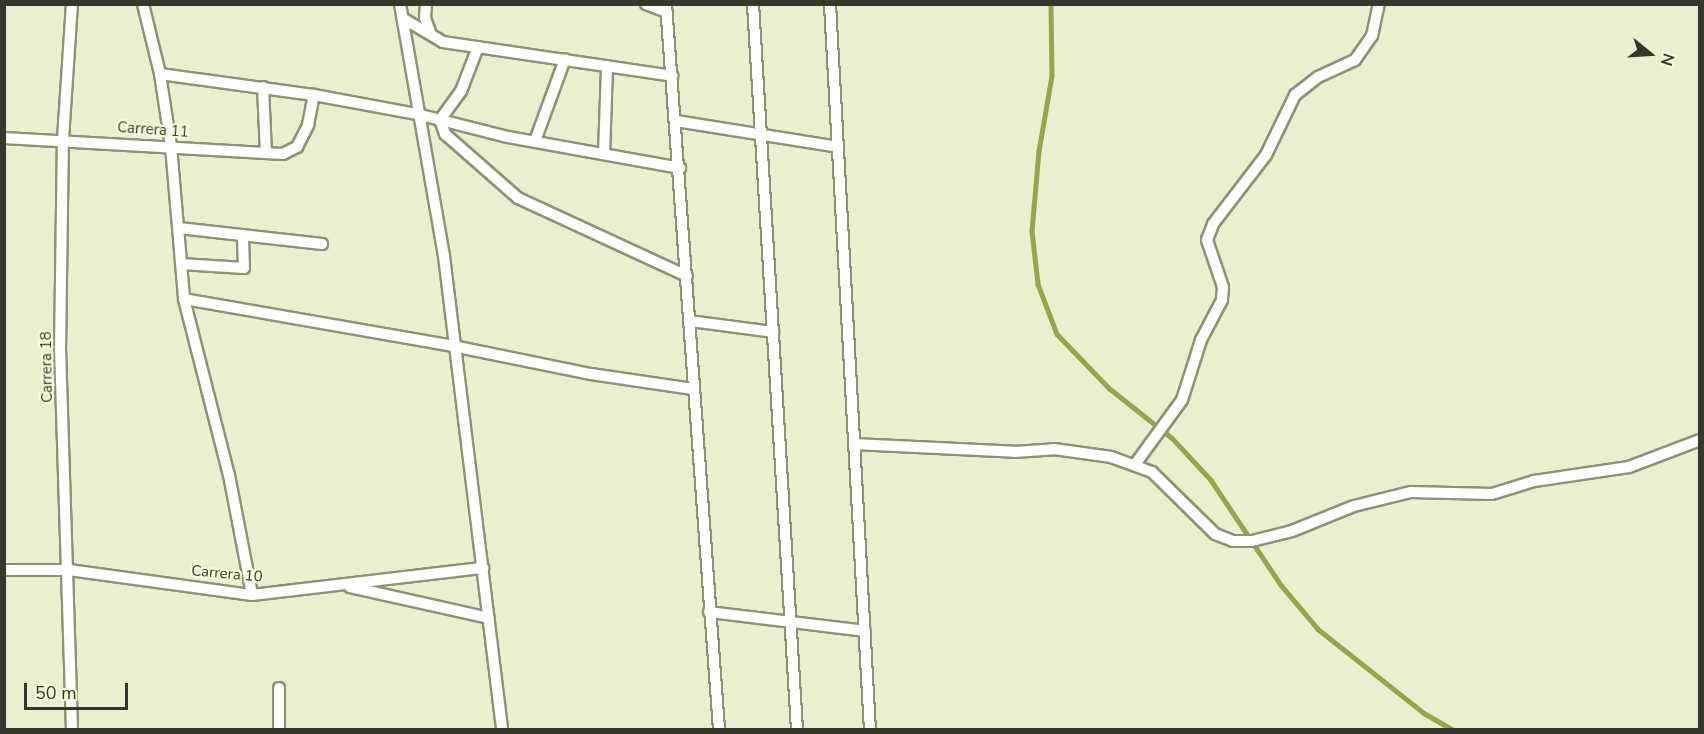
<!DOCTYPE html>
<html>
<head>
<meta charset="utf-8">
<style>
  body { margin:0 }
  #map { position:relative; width:1704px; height:734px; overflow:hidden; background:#e9efcf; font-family:"Nunito Sans",sans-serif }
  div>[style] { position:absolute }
  .stream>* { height:4.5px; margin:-2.25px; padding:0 2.25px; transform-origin:2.25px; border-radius:2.25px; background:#96a548 }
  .roads { filter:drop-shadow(2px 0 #8c9375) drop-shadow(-2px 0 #8c9375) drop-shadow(0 2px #8c9375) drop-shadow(0 -2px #8c9375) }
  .minor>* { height:10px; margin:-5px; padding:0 5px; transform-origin:5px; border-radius:5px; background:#fff }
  span { translate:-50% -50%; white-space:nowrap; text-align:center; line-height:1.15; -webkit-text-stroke:4.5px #f6fddc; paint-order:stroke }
  .street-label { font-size:15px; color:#35372b }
  .frame { position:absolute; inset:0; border:6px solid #35372b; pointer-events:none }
  .north { position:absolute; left:1620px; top:24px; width:60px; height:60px; -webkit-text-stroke:4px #f6fddc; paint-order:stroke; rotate:108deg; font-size:16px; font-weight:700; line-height:24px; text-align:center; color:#35372b }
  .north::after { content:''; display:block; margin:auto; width:21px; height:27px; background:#35372b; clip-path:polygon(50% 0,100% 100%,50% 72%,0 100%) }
  .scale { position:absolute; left:24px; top:683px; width:104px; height:27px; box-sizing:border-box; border:3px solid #35372b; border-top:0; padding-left:8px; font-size:18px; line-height:21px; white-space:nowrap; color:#35372b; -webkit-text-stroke:4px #f6fddc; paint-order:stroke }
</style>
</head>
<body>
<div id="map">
  <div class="stream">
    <i style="left:1051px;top:4px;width:72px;rotate:89.2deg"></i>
    <i style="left:1052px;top:76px;width:76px;rotate:99.8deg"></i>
    <i style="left:1039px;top:151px;width:80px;rotate:95deg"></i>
    <i style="left:1032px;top:231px;width:53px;rotate:83.5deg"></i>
    <i style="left:1038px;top:284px;width:53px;rotate:69.2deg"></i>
    <i style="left:1057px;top:334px;width:75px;rotate:46.1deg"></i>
    <i style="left:1109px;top:388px;width:80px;rotate:38.4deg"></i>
    <i style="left:1172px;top:438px;width:57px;rotate:47.1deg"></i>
    <i style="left:1211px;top:480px;width:126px;rotate:56.3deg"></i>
    <i style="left:1281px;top:585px;width:57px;rotate:49.9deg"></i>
    <i style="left:1318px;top:629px;width:135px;rotate:38.4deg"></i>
    <i style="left:1424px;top:713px;width:34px;rotate:30deg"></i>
  </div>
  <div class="roads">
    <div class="minor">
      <i style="left:143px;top:4px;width:72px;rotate:76.3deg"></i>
      <i style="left:160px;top:74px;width:73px;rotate:81.3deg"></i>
      <i style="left:171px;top:146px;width:154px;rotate:85.1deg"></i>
      <i style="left:184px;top:299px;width:182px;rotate:75.7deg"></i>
      <i style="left:229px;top:475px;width:122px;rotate:79.1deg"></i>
      <i style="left:400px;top:4px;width:256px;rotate:80.1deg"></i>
      <i style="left:444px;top:256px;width:478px;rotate:83deg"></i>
      <i style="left:426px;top:4px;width:14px;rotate:94deg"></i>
      <i style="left:425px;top:18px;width:15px;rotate:70deg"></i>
      <i style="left:646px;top:4px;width:22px;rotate:21deg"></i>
      <i style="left:666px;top:4px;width:728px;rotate:85.82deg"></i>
      <i style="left:753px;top:4px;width:727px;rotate:86.53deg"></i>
      <i style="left:830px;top:4px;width:727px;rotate:86.85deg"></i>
      <i style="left:404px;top:19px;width:45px;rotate:30.5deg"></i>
      <i style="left:443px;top:42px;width:232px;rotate:8.4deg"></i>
      <i style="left:478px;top:47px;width:47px;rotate:111.1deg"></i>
      <i style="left:461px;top:91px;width:36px;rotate:126deg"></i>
      <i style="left:440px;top:120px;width:15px;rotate:70deg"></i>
      <i style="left:445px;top:134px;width:97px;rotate:41.2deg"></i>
      <i style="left:518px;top:198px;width:186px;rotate:24.8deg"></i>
      <i style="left:160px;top:74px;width:155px;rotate:7.8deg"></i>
      <i style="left:314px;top:95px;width:105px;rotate:10.5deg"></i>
      <i style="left:417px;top:114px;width:94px;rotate:14.2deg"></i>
      <i style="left:508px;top:137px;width:175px;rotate:10.2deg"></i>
      <i style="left:263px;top:87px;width:66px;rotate:87.4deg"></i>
      <i style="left:676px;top:121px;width:164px;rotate:9.1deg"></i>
      <i style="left:4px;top:138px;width:279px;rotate:3.3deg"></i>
      <i style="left:283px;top:154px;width:16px;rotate:-27deg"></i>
      <i style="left:297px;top:147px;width:25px;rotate:-63deg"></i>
      <i style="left:308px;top:125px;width:31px;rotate:-79deg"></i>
      <i style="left:535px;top:141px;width:87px;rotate:-69.9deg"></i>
      <i style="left:604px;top:154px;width:88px;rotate:-88deg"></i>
      <i style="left:179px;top:228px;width:144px;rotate:6.4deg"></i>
      <i style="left:181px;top:264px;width:63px;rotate:3.6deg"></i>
      <i style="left:244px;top:268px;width:33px;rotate:-92deg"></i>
      <i style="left:184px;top:299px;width:273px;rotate:9.9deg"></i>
      <i style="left:453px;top:346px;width:141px;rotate:11.5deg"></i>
      <i style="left:591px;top:374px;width:103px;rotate:8.4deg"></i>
      <i style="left:690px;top:321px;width:84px;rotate:7.5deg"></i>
      <i style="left:854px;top:444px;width:161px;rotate:2.8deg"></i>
      <i style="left:1015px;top:452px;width:39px;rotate:-4deg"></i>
      <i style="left:1054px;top:449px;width:58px;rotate:8deg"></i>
      <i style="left:1111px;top:457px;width:44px;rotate:20.1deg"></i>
      <i style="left:1152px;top:472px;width:88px;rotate:44.5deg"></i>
      <i style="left:1215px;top:534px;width:19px;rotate:21deg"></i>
      <i style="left:1233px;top:541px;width:19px"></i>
      <i style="left:1252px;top:541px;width:41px;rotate:-14deg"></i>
      <i style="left:1292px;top:531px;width:67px;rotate:-22deg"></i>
      <i style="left:1354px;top:506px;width:59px;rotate:-13.8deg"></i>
      <i style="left:1411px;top:492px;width:81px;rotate:1.4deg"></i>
      <i style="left:1492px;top:494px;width:44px;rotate:-17.2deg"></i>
      <i style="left:1534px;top:481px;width:96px;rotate:-8.4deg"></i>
      <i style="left:1629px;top:467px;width:76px;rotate:-20.8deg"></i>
      <i style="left:1136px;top:463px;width:78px;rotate:-53.9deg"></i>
      <i style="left:1182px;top:400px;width:63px;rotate:-72.4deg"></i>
      <i style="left:1201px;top:340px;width:45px;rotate:-62.3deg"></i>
      <i style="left:1222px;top:300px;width:13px;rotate:-86deg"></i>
      <i style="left:1223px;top:287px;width:50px;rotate:-108.8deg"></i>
      <i style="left:1207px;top:240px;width:17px;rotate:-69deg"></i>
      <i style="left:1213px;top:224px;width:87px;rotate:-52.5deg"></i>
      <i style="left:1266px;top:155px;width:67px;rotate:-64.2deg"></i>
      <i style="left:1295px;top:95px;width:29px;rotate:-38deg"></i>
      <i style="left:1318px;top:77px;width:41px;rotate:-24.7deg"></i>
      <i style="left:1355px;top:60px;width:29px;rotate:-55deg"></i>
      <i style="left:1372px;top:36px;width:33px;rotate:-78deg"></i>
      <i style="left:4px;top:570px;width:65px"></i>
      <i style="left:69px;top:570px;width:185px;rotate:7.8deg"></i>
      <i style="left:252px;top:595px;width:233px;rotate:-6.7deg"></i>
      <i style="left:350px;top:587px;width:142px;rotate:12.6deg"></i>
      <i style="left:709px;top:612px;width:157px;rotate:6.9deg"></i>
      <i style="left:279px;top:688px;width:42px;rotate:90deg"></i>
      <i style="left:72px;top:730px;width:380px;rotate:-91.8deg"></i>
      <i style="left:60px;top:350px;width:211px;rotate:-89.2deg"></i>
      <i style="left:63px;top:139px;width:135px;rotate:-86.2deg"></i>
    </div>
  </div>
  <div class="street-label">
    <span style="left:153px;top:130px;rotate:4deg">Carrera 11</span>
    <span style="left:47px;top:367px;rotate:-91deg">Carrera 18</span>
    <span style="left:227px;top:574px;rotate:5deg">Carrera 10</span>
  </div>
  <div class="frame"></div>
  <div class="north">N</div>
  <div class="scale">50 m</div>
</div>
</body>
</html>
